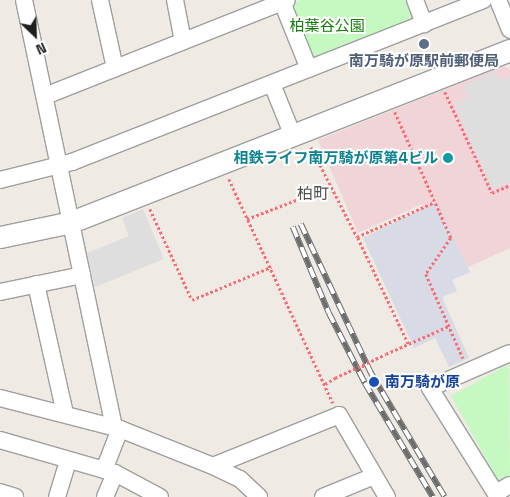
<!DOCTYPE html>
<html>
<head>
<meta charset="utf-8">
<style>
  body { margin:0 }
  #map { position:relative; width:510px; height:497px; overflow:hidden; background:#efeae4; font-family:"Space Grotesk","Noto Sans JP",sans-serif }
  div>[style] { position:absolute }
  .commercial>* { inset:0; background:#f0d4d7 }
  .park>* { inset:0; background:#c6f9c1 }
  .parking>* { inset:0; background:#dedede }
  .plaza>* { inset:0; background:#d8dae5 }
  .path>* { height:2.5px; margin-top:-1.25px; transform-origin:0; background:repeating-linear-gradient(90deg,#f86c74 0 2.5px,transparent 0 5px) }
  .roads { filter:drop-shadow(1px 0 #9f9f9f) drop-shadow(-1px 0 #9f9f9f) drop-shadow(0 1px #9f9f9f) drop-shadow(0 -1px #9f9f9f) }
  .minor>* { height:16px; margin:-8px; padding:0 8px; transform-origin:8px; border-radius:8px; background:#fff }
  .tertiary>* { height:21px; margin:-10.5px; padding:0 10.5px; transform-origin:10.5px; border-radius:10.5px; background:#fff }
  .rail>* { height:5.5px; margin-top:-2.75px; transform-origin:0; background:repeating-linear-gradient(90deg,#fff 0 11px,#6c6c6c 0 22px); box-sizing:border-box; border-block:1px solid #6c6c6c }
  .path-bridge>* { height:2.5px; margin-top:-1.25px; transform-origin:0; background:repeating-linear-gradient(90deg,#f86c74 0 2.5px,transparent 0 5px) }
  .dots>* { width:14px; height:14px; translate:-50% -50%; box-sizing:border-box; border:2px solid #fff; border-radius:50% }
  span { translate:-50% -50%; white-space:nowrap; text-align:center; line-height:1.15; -webkit-text-stroke:4px #fff; paint-order:stroke }
  .park-label { font-size:15px; color:#157c0c }
  .service-label { font-size:15px; color:#4e5e75; font-weight:700 }
  .culture-label { font-size:15px; color:#0d838f; font-weight:700 }
  .right { translate:-100% -50%; text-align:right }
  .transit-label { font-size:15px; color:#164399; font-weight:700 }
  .left { translate:0 -50%; text-align:left }
  .neighbourhood-label { font-size:16px; color:#515151 }
  .north { position:absolute; left:10px; top:10px; width:50px; height:50px; -webkit-text-stroke:4px #fff; paint-order:stroke; rotate:156deg; font-size:14px; font-weight:700; line-height:20px; text-align:center; color:#1e1e1e }
  .north::after { content:''; display:block; margin:auto; width:18px; height:22px; background:#1e1e1e; clip-path:polygon(50% 0,100% 100%,50% 72%,0 100%) }
</style>
</head>
<body>
<div id="map">
  <div class="commercial">
    <i style="clip-path:polygon(503px 66px,510px 69px,510px 248px,453px 274px,422px 204px,358px 233px,318px 140px)"></i>
  </div>
  <div class="park">
    <i style="clip-path:polygon(301px 0,408px 0,415px 19px,311px 60px,291px 4px)"></i>
    <i style="clip-path:polygon(509px 364px,510px 481px,501px 486px,451px 396px)"></i>
  </div>
  <div class="parking">
    <i style="clip-path:polygon(496px 71px,500px 80px,510px 76px,510px 181px,492px 189px,454px 104px,468px 97px,463px 86px)"></i>
    <i style="clip-path:polygon(143px 209px,164px 259px,95px 287px,87px 253px,129px 236px,122px 218px)"></i>
  </div>
  <div class="plaza">
    <i style="clip-path:polygon(435px 202px,470px 272px,452px 280px,457px 291px,442px 297px,469px 358px,449px 367px,435px 338px,414px 348px,363px 238px)"></i>
  </div>
  <div class="path">
    <i style="left:445px;top:92px;width:111px;rotate:65deg"></i>
    <i style="left:492px;top:193px;width:20px;rotate:-24deg"></i>
    <i style="left:395px;top:112px;width:138px;rotate:66deg"></i>
    <i style="left:451px;top:238px;width:44px;rotate:124.8deg"></i>
    <i style="left:426px;top:274px;width:92px;rotate:66.2deg"></i>
    <i style="left:311px;top:147px;width:101px;rotate:62.9deg"></i>
    <i style="left:229px;top:179px;width:247px;rotate:65.1deg"></i>
    <i style="left:150px;top:209px;width:100px;rotate:65.2deg"></i>
    <i style="left:192px;top:300px;width:86px;rotate:-22.7deg"></i>
    <i style="left:247px;top:219px;width:89px;rotate:-21.1deg"></i>
    <i style="left:408px;top:344px;width:119px;rotate:-115.5deg"></i>
    <i style="left:357px;top:237px;width:85px;rotate:-24.2deg"></i>
    <i style="left:386px;top:354px;width:69px;rotate:-24deg"></i>
    <i style="left:363px;top:365px;width:5px;rotate:68deg"></i>
    <i style="left:325px;top:384px;width:12px;rotate:-31deg"></i>
  </div>
  <div class="roads">
    <div class="minor">
      <i style="left:24px;top:0;width:437px;rotate:78.1deg"></i>
      <i style="left:100px;top:0;width:70px;rotate:77.6deg"></i>
      <i style="left:175px;top:0;width:42px;rotate:79deg"></i>
      <i style="left:415px;top:0;width:26px;rotate:69deg"></i>
      <i style="left:498px;top:0;width:32px;rotate:68deg"></i>
      <i style="left:282px;top:2px;width:72px;rotate:68.1deg"></i>
      <i style="left:272px;top:84px;width:56px;rotate:68deg"></i>
      <i style="left:45px;top:96px;width:260px;rotate:-21.6deg"></i>
      <i style="left:0;top:180px;width:74px;rotate:-14deg"></i>
      <i style="left:72px;top:162px;width:442px;rotate:-21.5deg"></i>
      <i style="left:36px;top:284px;width:133px;rotate:77.4deg"></i>
      <i style="left:0;top:292px;width:84px;rotate:-11.7deg"></i>
      <i style="left:0;top:398px;width:124px;rotate:14.5deg"></i>
      <i style="left:120px;top:429px;width:100px;rotate:21.7deg"></i>
      <i style="left:213px;top:466px;width:30px;rotate:26deg"></i>
      <i style="left:240px;top:479px;width:26px;rotate:43deg"></i>
      <i style="left:0;top:440px;width:120px;rotate:16deg"></i>
      <i style="left:115px;top:473px;width:51px;rotate:28.1deg"></i>
      <i style="left:213px;top:466px;width:136px;rotate:-22deg"></i>
      <i style="left:339px;top:415px;width:95px;rotate:59.7deg"></i>
      <i style="left:104px;top:470px;width:44px;rotate:-68.7deg"></i>
      <i style="left:0;top:492px;width:16px;rotate:18deg"></i>
      <i style="left:496px;top:493px;width:16px;rotate:-30deg"></i>
      <i style="left:57px;top:497px;width:37px;rotate:-73deg"></i>
      <i style="left:105px;top:497px;width:26px;rotate:-67deg"></i>
      <i style="left:323px;top:497px;width:55px;rotate:-22.4deg"></i>
      <i style="left:498px;top:497px;width:128px;rotate:-122deg"></i>
      <i style="left:430px;top:388px;width:87px;rotate:-23.6deg"></i>
    </div>
    <div class="tertiary">
      <i style="left:0;top:237px;width:73px;rotate:-11.9deg"></i>
      <i style="left:71px;top:222px;width:471px;rotate:-21.4deg"></i>
    </div>
  </div>
  <div class="rail">
    <i style="left:301px;top:224px;width:165px;rotate:64.8deg"></i>
    <i style="left:371px;top:373px;width:144px;rotate:59.2deg"></i>
    <i style="left:293px;top:227px;width:93px;rotate:67.3deg"></i>
    <i style="left:329px;top:313px;width:79px;rotate:62.8deg"></i>
    <i style="left:365px;top:383px;width:133px;rotate:59.2deg"></i>
  </div>
  <div class="path-bridge">
    <i style="left:335px;top:378px;width:56px;rotate:-25.2deg"></i>
  </div>
  <div class="dots">
    <i style="left:424px;top:44px;background:#5c6f8a"></i>
    <i style="left:448px;top:158px;background:#0f9aa8"></i>
    <i style="left:374px;top:382px;background:#1a4fb4"></i>
  </div>
  <div class="park-label">
    <span style="left:327px;top:26px">柏葉谷公園</span>
  </div>
  <div class="service-label">
    <span style="left:424px;top:61px">南万騎が原駅前郵便局</span>
  </div>
  <div class="culture-label">
    <span class="right" style="left:438px;top:158px">相鉄ライフ南万騎が原第4ビル</span>
  </div>
  <div class="transit-label">
    <span class="left" style="left:385px;top:382px">南万騎が原</span>
  </div>
  <div class="neighbourhood-label">
    <span style="left:313px;top:194px">柏町</span>
  </div>
  <div class="north">N</div>
</div>
</body>
</html>
